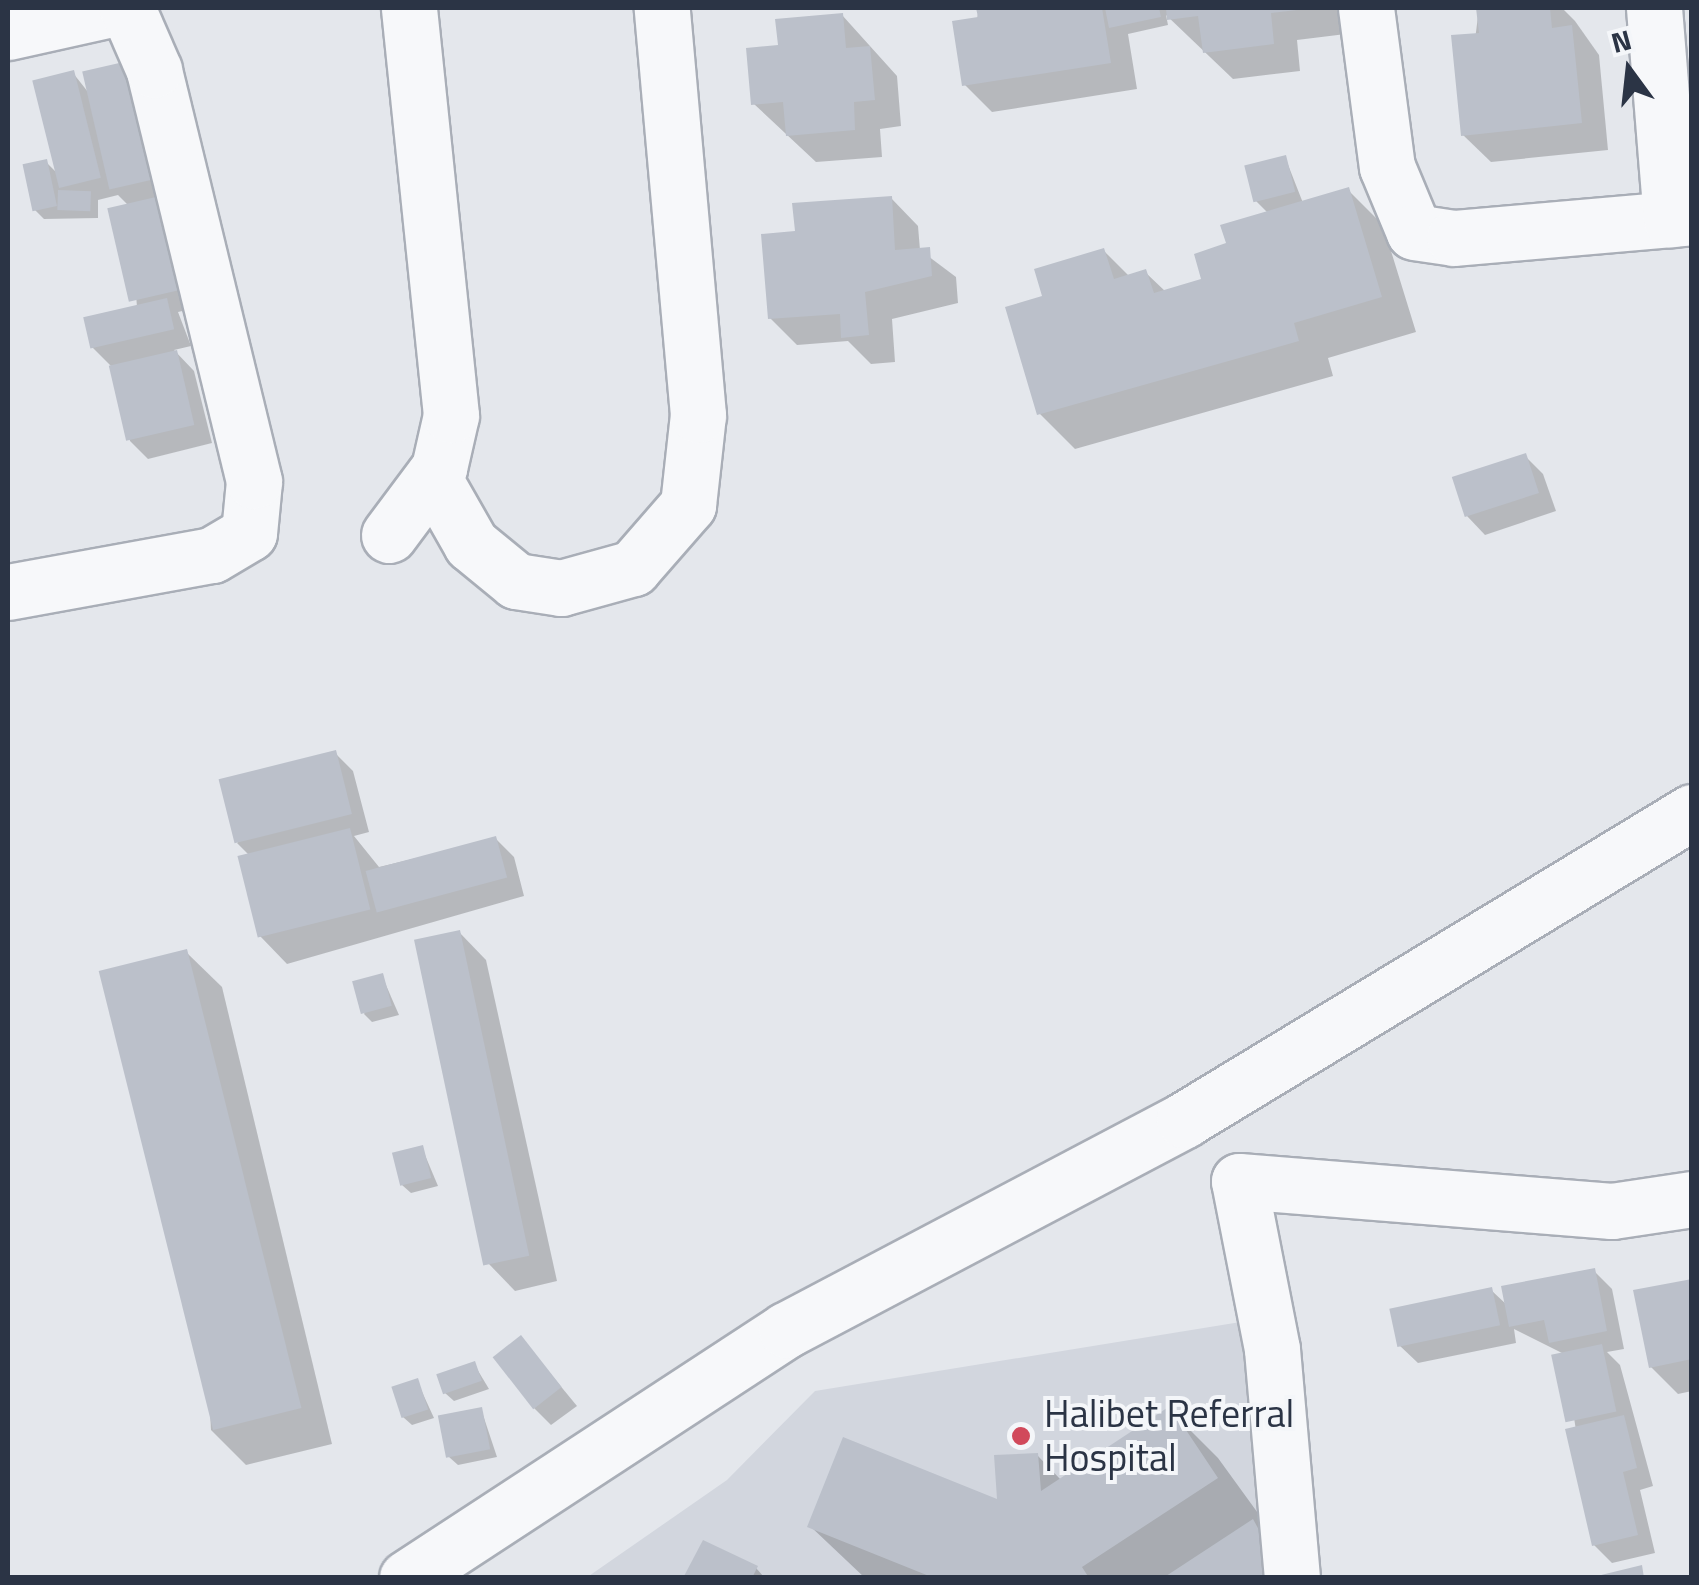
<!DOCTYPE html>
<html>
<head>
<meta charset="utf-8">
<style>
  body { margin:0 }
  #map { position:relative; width:1699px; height:1585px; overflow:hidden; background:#e4e7ec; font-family:"Titillium Web",sans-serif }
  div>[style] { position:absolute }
  .built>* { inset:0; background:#d2d6de }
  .shadow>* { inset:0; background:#0003 }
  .building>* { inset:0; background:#bbc0ca; transform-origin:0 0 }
  .roads { filter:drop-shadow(2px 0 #a9aeb7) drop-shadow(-2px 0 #a9aeb7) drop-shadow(0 2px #a9aeb7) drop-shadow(0 -2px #a9aeb7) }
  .minor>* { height:55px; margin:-27.5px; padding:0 27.5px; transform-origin:27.5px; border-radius:27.5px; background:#f7f8fa }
  .dots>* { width:28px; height:28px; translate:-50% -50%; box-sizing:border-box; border:5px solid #f4f6f9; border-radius:50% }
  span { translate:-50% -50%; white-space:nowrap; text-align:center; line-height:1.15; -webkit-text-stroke:8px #f4f6f9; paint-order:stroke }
  .poi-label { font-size:38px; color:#2b3445 }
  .left { translate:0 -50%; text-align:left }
  .frame { position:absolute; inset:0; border:10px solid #2b3445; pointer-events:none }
  .north { position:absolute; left:1579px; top:20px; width:100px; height:100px; -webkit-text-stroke:8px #f4f6f9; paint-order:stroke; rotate:345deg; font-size:28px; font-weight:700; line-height:40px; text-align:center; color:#2b3445 }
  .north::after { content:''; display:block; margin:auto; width:35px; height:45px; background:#2b3445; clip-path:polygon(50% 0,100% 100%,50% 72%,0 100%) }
</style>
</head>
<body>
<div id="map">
  <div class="built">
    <i style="clip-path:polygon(1259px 1319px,1285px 1577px,586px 1578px,727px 1480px,815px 1391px)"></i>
  </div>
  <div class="shadow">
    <i style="clip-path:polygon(979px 8px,1350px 8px,1354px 33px,1297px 40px,1300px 71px,1233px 79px,1166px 15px,1168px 25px,1128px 34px,1137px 89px,992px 112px,965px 85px)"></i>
    <i style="clip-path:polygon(1479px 8px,1562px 8px,1575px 21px,1599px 55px,1608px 150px,1491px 162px,1463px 135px)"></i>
    <i style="clip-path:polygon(842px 15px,897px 76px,901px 126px,880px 129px,882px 157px,816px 162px,754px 104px,781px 47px)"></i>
    <i style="clip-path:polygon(73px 73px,171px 197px,156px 200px,173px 218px,195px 308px,178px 312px,191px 346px,174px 350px,194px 371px,212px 443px,148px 459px,130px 441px,112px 367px,92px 347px,137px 307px,129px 206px,118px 195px,98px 200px,98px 218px,44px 219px,35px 210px,46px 162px,59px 175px)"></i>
    <i style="clip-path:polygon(1285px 157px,1303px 203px,1348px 190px,1383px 225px,1416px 332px,1328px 358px,1333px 376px,1075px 449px,1040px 414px,1045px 297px,1104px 251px,1130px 277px,1145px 272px,1166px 292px,1204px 281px,1268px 213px,1256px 201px)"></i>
    <i style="clip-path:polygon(891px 198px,918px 226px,920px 250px,956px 277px,958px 303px,892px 319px,895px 362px,871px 364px,848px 341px,797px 345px,770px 318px,797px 234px)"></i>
    <i style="clip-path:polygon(1525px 456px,1543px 474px,1556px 511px,1485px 535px,1467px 516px)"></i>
    <i style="clip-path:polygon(335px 753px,353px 771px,369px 832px,354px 836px,379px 867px,496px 839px,514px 857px,524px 896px,287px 964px,260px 936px,249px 855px,237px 843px)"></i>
    <i style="clip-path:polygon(459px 932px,486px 960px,557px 1281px,515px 1291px,488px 1263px)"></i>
    <i style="clip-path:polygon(186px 952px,222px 987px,332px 1444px,246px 1465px,211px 1430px)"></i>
    <i style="clip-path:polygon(382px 976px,399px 1015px,372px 1022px,364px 1014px)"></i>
    <i style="clip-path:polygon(422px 1148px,438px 1186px,411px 1193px,402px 1185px)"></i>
    <i style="clip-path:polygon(1594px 1271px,1612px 1289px,1624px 1349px,1607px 1352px,1620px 1365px,1653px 1486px,1640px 1490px,1655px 1553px,1612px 1563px,1594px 1545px,1564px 1354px,1514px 1329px,1516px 1343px,1418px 1363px,1399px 1345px,1491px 1290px,1507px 1305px)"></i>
    <i style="clip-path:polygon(1692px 1282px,1692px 1391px,1678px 1394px,1651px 1367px)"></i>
    <i style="clip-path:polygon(521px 1338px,577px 1406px,551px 1425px,533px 1407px)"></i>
    <i style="clip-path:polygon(474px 1364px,489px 1389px,454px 1401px,445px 1393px)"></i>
    <i style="clip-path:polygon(417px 1381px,434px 1418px,412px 1425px,403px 1417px)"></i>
    <i style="clip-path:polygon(481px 1409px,497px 1457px,458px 1465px,449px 1457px)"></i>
    <i style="clip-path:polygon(1169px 1409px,1218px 1458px,1305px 1578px,865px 1578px,810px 1526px,1000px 1503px,1038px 1456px,1061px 1480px)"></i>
    <i style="clip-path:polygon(756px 1568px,765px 1578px,686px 1578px)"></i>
  </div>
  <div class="building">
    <i style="clip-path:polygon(976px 8px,1102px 8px,1111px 63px,962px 86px,952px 21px,978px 17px)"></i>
    <i style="clip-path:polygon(1105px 8px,1159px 8px,1161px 17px,1109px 28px)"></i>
    <i style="clip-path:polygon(1166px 8px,1297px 8px,1297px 10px,1271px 13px,1274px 44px,1203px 53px,1198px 16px,1167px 20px)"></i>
    <i style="clip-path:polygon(1476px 8px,1550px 8px,1552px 28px,1572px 25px,1582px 123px,1461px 136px,1451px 35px,1479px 33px)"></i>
    <i style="clip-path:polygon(843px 13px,846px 48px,870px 46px,875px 100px,854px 102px,855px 130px,786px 136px,783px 102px,751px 105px,746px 48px,778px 45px,775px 19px)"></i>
    <i style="left:128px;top:61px;width:121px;height:47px;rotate:77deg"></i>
    <i style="left:74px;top:70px;width:111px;height:43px;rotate:76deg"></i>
    <i style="left:1286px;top:155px;width:38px;height:43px;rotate:76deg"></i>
    <i style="left:47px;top:159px;width:48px;height:25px;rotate:78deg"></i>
    <i style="clip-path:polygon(1349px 187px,1382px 297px,1294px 323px,1299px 341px,1037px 415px,1005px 307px,1042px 296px,1034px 269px,1104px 248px,1114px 279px,1146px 269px,1154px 293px,1201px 279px,1194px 254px,1226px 243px,1220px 225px)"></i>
    <i style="left:58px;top:190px;width:33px;height:20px;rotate:2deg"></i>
    <i style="clip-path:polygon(892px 196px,895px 250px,930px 247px,932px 276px,865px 292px,869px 335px,841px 338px,840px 314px,768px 319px,761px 234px,795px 231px,792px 203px)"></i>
    <i style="left:156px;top:197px;width:96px;height:50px;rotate:77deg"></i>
    <i style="left:167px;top:298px;width:32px;height:86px;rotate:77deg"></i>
    <i style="left:177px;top:350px;width:77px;height:70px;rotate:77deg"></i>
    <i style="left:1526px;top:453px;width:42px;height:78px;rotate:72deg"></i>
    <i style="left:336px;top:750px;width:66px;height:121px;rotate:76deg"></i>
    <i style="left:350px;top:828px;width:84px;height:116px;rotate:76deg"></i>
    <i style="left:496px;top:836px;width:43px;height:135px;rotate:75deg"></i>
    <i style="left:460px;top:930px;width:333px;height:47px;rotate:78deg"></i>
    <i style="left:187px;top:949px;width:473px;height:91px;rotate:76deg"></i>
    <i style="left:383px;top:973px;width:34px;height:32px;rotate:75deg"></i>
    <i style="left:423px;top:1145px;width:34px;height:32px;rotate:76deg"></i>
    <i style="clip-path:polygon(1595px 1268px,1607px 1331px,1549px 1343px,1544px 1320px,1509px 1327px,1501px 1286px)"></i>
    <i style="clip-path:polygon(1692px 1279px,1692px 1359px,1649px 1368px,1633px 1290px)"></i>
    <i style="left:1492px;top:1287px;width:39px;height:105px;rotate:78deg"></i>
    <i style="left:521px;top:1335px;width:66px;height:36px;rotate:52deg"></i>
    <i style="left:1602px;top:1344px;width:69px;height:52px;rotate:78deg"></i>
    <i style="left:475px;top:1361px;width:21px;height:41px;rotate:71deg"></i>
    <i style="left:418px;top:1378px;width:33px;height:28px;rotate:72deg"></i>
    <i style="clip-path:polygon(1170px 1406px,1218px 1478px,1082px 1567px,1089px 1578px,934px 1578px,807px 1527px,843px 1437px,997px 1499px,994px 1455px,1038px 1453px,1041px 1491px)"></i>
    <i style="left:482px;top:1407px;width:43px;height:45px;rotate:79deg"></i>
    <i style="clip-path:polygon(1624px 1415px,1637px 1468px,1623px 1472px,1638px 1535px,1592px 1546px,1565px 1429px)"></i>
    <i style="clip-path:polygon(1253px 1519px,1282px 1572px,1274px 1578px,1163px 1578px)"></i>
    <i style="clip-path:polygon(703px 1540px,758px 1566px,752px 1578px,683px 1578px)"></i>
    <i style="clip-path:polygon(1642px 1565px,1644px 1578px,1598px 1578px,1597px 1576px)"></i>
  </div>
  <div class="roads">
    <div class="minor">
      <i style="left:1366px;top:8px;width:160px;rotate:82.5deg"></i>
      <i style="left:1387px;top:167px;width:70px;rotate:67.4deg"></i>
      <i style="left:1414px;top:232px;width:40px;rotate:8.5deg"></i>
      <i style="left:1454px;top:238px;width:239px;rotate:-5deg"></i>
      <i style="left:1654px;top:8px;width:212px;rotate:85.4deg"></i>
      <i style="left:8px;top:32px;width:111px;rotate:-12.5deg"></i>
      <i style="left:433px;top:477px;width:77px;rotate:60.4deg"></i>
      <i style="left:471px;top:544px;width:58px;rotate:39.4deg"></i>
      <i style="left:516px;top:581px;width:46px;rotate:8.8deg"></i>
      <i style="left:561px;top:588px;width:75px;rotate:-15.5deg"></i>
      <i style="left:633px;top:568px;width:84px;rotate:-48.9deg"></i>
      <i style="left:688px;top:505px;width:91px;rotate:-83.7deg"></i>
      <i style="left:698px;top:415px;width:409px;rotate:-95.1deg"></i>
      <i style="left:389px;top:535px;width:84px;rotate:-53.3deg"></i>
      <i style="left:439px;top:468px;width:54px;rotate:-77.2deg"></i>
      <i style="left:451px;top:415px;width:409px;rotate:-95.9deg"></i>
      <i style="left:8px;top:592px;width:207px;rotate:-10.3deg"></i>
      <i style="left:212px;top:555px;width:43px;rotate:-30.7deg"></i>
      <i style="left:249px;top:533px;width:52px;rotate:-84.5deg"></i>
      <i style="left:254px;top:481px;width:423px;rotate:-103.7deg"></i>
      <i style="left:154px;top:70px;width:68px;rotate:-113.5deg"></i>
      <i style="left:407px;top:1578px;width:453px;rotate:-33.2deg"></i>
      <i style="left:786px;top:1330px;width:450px;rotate:-27.8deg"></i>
      <i style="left:1184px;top:1120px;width:594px;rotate:-31.23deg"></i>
      <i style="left:1292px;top:1578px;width:230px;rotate:-95deg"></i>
      <i style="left:1272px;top:1349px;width:171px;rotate:-101.1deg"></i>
      <i style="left:1239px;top:1181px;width:374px;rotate:4.6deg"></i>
      <i style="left:1612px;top:1211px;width:81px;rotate:-8.5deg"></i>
    </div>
  </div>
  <div class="dots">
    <i style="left:1021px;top:1436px;background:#d1495b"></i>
  </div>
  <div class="poi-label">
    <span class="left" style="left:1044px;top:1436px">Halibet Referral<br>Hospital</span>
  </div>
  <div class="frame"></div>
  <div class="north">N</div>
</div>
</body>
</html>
